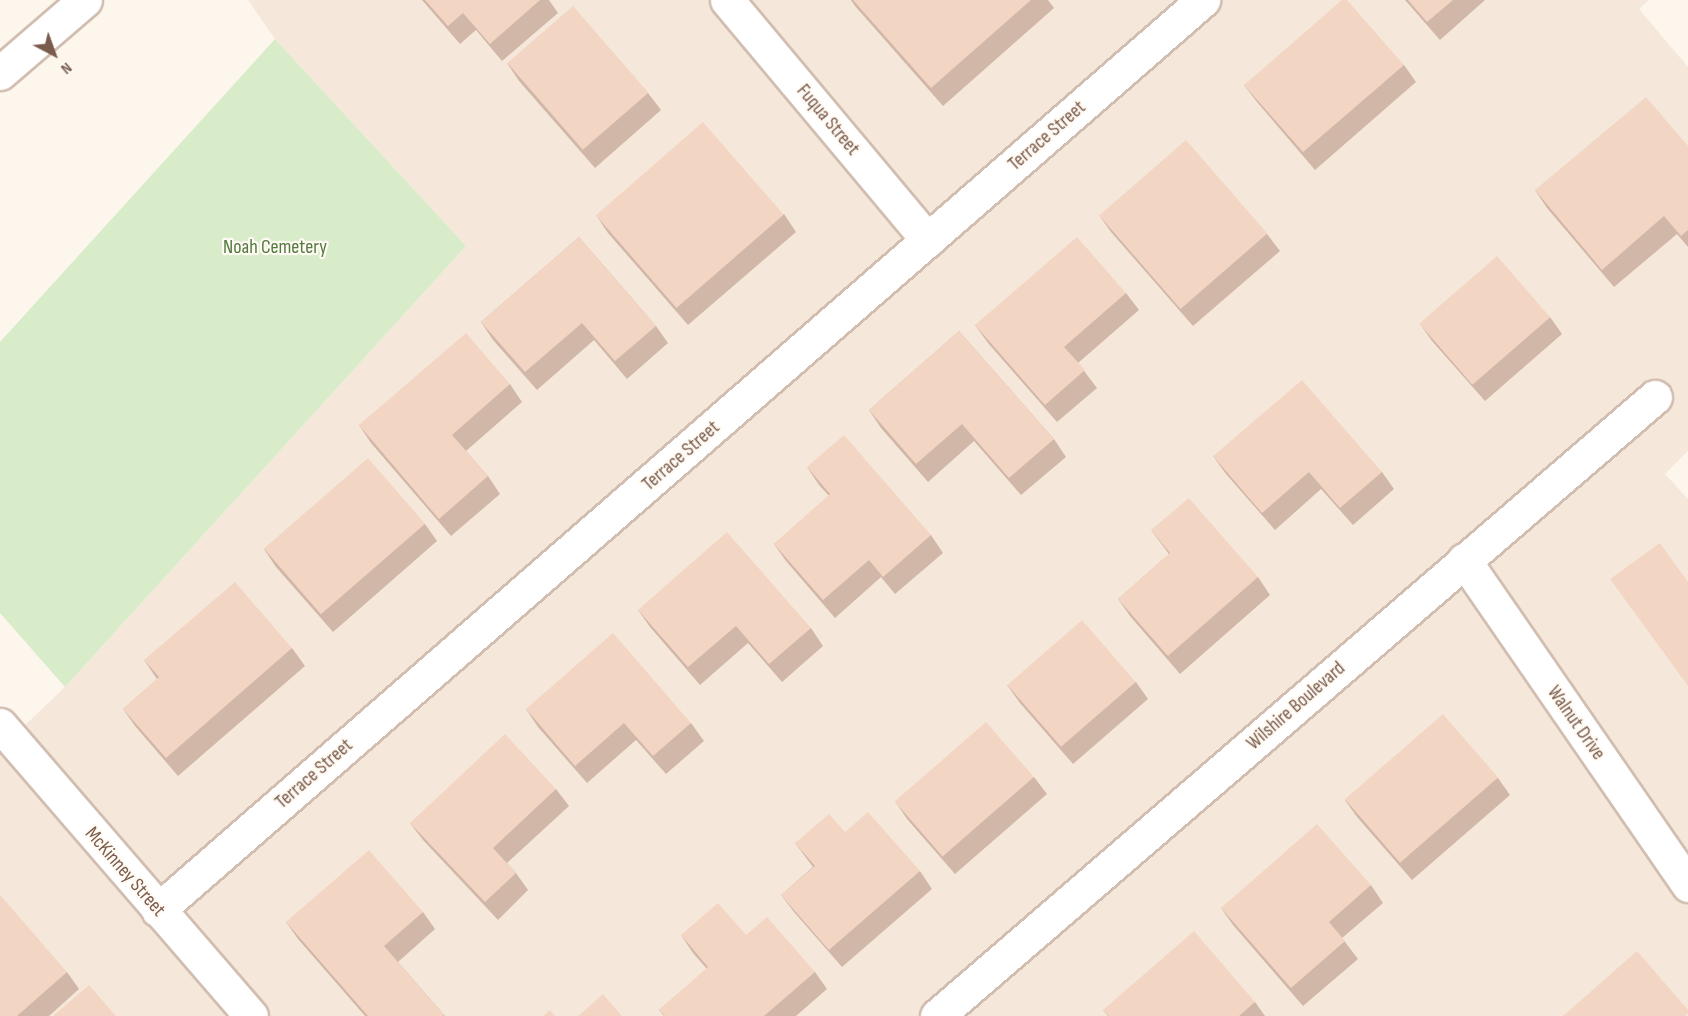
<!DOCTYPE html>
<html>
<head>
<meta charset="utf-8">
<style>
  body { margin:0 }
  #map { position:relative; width:1688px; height:1016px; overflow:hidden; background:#fdf6ec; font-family:"Sofia Sans Condensed",sans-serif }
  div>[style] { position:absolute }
  .residential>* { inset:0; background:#f5e8da }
  .green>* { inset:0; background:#d8ecc9 }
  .roads { filter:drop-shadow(2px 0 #d1beb0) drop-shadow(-2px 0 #d1beb0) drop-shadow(0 2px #d1beb0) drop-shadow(0 -2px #d1beb0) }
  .street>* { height:33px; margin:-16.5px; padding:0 16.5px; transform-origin:16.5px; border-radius:16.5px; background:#fff }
  .wall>* { inset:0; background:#d1b7a8 }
  .building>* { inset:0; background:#f3d5c3; transform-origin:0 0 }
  span { translate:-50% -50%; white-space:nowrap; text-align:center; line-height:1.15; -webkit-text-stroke:4.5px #fffaf3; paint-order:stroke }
  .street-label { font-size:20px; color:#7a5c4d }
  .park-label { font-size:20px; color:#537a41 }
  .north { position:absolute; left:24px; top:24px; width:60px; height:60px; -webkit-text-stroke:4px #fffaf3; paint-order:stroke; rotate:139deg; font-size:16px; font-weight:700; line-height:24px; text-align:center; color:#7a5c4d }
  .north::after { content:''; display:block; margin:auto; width:21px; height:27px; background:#7a5c4d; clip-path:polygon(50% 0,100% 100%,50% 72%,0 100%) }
</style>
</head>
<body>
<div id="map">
  <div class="residential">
    <i style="clip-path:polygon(248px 0,1649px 0,1639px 9px,1688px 67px,1688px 451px,1665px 474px,1688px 499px,1688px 1016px,0 1016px,0 749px,65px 687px,466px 246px,275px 39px)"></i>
  </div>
  <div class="green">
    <i style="clip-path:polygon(275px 39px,466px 246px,65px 687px,0 613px,0 342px)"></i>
  </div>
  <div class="roads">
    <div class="street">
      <i style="left:727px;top:0;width:313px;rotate:50.1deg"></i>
      <i style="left:0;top:73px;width:112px;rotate:-40.7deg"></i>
      <i style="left:1464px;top:560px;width:395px;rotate:55.4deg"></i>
      <i style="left:0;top:725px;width:384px;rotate:49.2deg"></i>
      <i style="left:158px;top:910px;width:1386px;rotate:-41.05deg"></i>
      <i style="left:937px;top:1016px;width:948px;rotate:-40.77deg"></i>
    </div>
  </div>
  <div class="wall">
    <i style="clip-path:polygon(422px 0,549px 0,558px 13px,502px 61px,476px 30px,460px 44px)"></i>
    <i style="clip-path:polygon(851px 0,1048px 0,1054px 8px,943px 106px,855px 6px)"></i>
    <i style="clip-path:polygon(1405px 0,1485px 0,1440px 40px)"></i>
    <i style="clip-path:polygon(507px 63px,648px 93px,661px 110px,595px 168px,519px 81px)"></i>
    <i style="clip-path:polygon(1404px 65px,1416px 82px,1315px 170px,1257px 102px,1244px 85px)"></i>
    <i style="clip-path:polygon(1688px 146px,1688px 247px,1677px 234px,1614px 287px,1547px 208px,1535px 190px)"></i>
    <i style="clip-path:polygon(784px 214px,796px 232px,688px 325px,608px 233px,596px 215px)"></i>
    <i style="clip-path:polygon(1099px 215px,1267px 234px,1280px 251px,1193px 326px,1111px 232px)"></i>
    <i style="clip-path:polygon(579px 237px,656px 326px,668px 343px,627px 379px,594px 340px,537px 390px,493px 340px,481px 322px)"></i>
    <i style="clip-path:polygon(1126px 293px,1139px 310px,1078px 363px,1097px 388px,1057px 422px,988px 343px,975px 325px)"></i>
    <i style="clip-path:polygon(1550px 317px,1562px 334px,1485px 401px,1432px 341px,1420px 324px)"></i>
    <i style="clip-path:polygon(959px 331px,1054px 439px,1066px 457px,1021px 495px,974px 441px,928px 482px,881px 428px,869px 410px)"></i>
    <i style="clip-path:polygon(510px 384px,522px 402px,466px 451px,488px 476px,500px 494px,451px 536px,371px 443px,359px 425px)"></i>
    <i style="clip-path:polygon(1213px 456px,1382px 472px,1394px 489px,1353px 525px,1321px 489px,1275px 530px,1226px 474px)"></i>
    <i style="clip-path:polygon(807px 467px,931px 535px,943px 553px,895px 594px,881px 577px,835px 618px,786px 561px,774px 544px,829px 496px,819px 485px)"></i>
    <i style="clip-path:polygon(425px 524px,437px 541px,333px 632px,276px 567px,264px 549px)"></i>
    <i style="clip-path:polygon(1151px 530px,1258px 577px,1270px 595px,1180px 674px,1130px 616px,1118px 599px,1169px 554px)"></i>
    <i style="clip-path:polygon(638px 610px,811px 628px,823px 646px,782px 682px,748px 643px,700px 685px,650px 627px)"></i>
    <i style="clip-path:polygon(292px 648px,305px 666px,178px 776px,135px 726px,123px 709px,157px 679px,144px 660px)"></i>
    <i style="clip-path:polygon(1136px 682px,1148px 699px,1073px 764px,1020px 703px,1007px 685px)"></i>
    <i style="clip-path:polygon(526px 709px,691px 723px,704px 741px,666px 774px,636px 740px,587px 783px,538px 727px)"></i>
    <i style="clip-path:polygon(1034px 777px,1047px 794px,955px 874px,907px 819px,895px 801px)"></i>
    <i style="clip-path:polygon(1498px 778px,1510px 795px,1412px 880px,1357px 817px,1345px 800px)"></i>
    <i style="clip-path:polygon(556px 789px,569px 806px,507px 863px,516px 873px,528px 890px,498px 920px,423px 840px,410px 823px)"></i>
    <i style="clip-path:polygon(845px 832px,920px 871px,932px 889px,842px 967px,794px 912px,781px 895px,813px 867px,795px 843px)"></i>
    <i style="clip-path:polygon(1371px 885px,1383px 903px,1342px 938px,1358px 959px,1303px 1006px,1233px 925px,1221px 908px)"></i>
    <i style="clip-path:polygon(423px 912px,435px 929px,398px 962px,445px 1016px,365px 1016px,298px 939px,286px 922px)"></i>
    <i style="clip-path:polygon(681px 935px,746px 935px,815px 972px,827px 989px,796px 1016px,664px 1016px,659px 1010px,707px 969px,693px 953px)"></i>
    <i style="clip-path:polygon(67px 972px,79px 989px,49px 1016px,0 1016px)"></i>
    <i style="clip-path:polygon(1255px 1002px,1265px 1016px,1108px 1016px,1103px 1010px)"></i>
  </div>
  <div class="building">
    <i style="clip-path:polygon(425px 0,540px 0,490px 44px,463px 13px,448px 26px)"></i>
    <i style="clip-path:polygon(853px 0,1031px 0,931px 88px)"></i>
    <i style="clip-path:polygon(1342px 0,1347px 0,1404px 65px,1303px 152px,1244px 85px)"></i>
    <i style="clip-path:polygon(1408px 0,1453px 0,1427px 22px)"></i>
    <i style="left:573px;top:6px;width:115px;height:87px;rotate:49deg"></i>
    <i style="clip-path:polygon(1646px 97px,1688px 146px,1688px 230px,1681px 236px,1664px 216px,1602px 270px,1535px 190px)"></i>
    <i style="left:703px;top:122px;width:123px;height:142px;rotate:49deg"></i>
    <i style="left:1186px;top:140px;width:124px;height:115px;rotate:49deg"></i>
    <i style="clip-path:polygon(579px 237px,656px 326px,615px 361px,582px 323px,525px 372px,481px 322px)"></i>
    <i style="clip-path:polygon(1077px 237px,1126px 293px,1064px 347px,1085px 370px,1045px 405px,975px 325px)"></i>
    <i style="left:1497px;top:256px;width:81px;height:103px;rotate:49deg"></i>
    <i style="clip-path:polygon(959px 331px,1054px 439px,1009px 478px,962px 424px,916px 464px,869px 410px)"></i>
    <i style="clip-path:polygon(466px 333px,510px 384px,452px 435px,488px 476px,439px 519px,359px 425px)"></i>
    <i style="clip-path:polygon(1302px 380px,1382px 472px,1340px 508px,1309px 472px,1262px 513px,1213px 456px)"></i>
    <i style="clip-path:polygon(844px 435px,931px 535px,883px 577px,869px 560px,823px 600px,774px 544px,830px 494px,807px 467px)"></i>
    <i style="left:368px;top:458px;width:87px;height:138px;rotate:49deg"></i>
    <i style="clip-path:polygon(1189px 498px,1258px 577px,1168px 656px,1118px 599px,1170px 553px,1151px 530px)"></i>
    <i style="clip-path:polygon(727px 532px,811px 628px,769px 664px,736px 626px,688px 667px,638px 610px)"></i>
    <i style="clip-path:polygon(1660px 543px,1688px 582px,1688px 686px,1610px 579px)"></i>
    <i style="clip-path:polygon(235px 582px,292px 648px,166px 758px,123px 709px,159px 677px,144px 660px)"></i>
    <i style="left:1082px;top:620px;width:82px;height:99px;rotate:49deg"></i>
    <i style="clip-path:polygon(613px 633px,691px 723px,653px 756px,624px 723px,575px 766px,526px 709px)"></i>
    <i style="left:1443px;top:714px;width:84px;height:130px;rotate:49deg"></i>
    <i style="left:986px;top:722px;width:73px;height:121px;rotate:49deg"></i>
    <i style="clip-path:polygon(505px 734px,556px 789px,493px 848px,516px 873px,485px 902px,410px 823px)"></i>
    <i style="clip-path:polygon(868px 812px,920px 871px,829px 950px,781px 895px,815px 866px,795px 843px,829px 814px,845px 832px)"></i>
    <i style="clip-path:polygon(1317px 824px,1371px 885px,1329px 922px,1345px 941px,1291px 988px,1221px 908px)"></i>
    <i style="clip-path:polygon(369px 850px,423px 912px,384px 946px,444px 1015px,443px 1016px,368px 1016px,286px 922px)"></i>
    <i style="clip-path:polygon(0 895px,67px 972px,17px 1016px,0 1016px)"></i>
    <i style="clip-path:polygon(718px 903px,746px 935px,767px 917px,815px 972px,764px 1016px,665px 1016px,659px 1010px,708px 967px,681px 935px)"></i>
    <i style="clip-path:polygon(1194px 931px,1255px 1002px,1239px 1016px,1109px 1016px,1103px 1010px)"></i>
    <i style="clip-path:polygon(1637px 951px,1688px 1010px,1688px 1013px,1685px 1016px,1563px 1016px)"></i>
    <i style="clip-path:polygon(89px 985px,116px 1016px,53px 1016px)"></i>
    <i style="clip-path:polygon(603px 994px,622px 1016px,578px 1016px)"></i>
    <i style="clip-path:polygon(550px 1010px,555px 1016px,543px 1016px)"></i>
  </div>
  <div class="street-label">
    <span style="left:828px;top:120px;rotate:50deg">Fuqua Street</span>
    <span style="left:1047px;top:136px;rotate:-41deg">Terrace Street</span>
    <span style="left:681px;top:456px;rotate:-41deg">Terrace Street</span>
    <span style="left:1296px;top:706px;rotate:-41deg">Wilshire Boulevard</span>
    <span style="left:1576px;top:723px;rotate:55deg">Walnut Drive</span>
    <span style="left:314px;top:774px;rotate:-41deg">Terrace Street</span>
    <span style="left:125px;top:872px;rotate:49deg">McKinney Street</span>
  </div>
  <div class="park-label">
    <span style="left:275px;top:247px">Noah Cemetery</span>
  </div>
  <div class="north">N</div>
</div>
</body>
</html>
